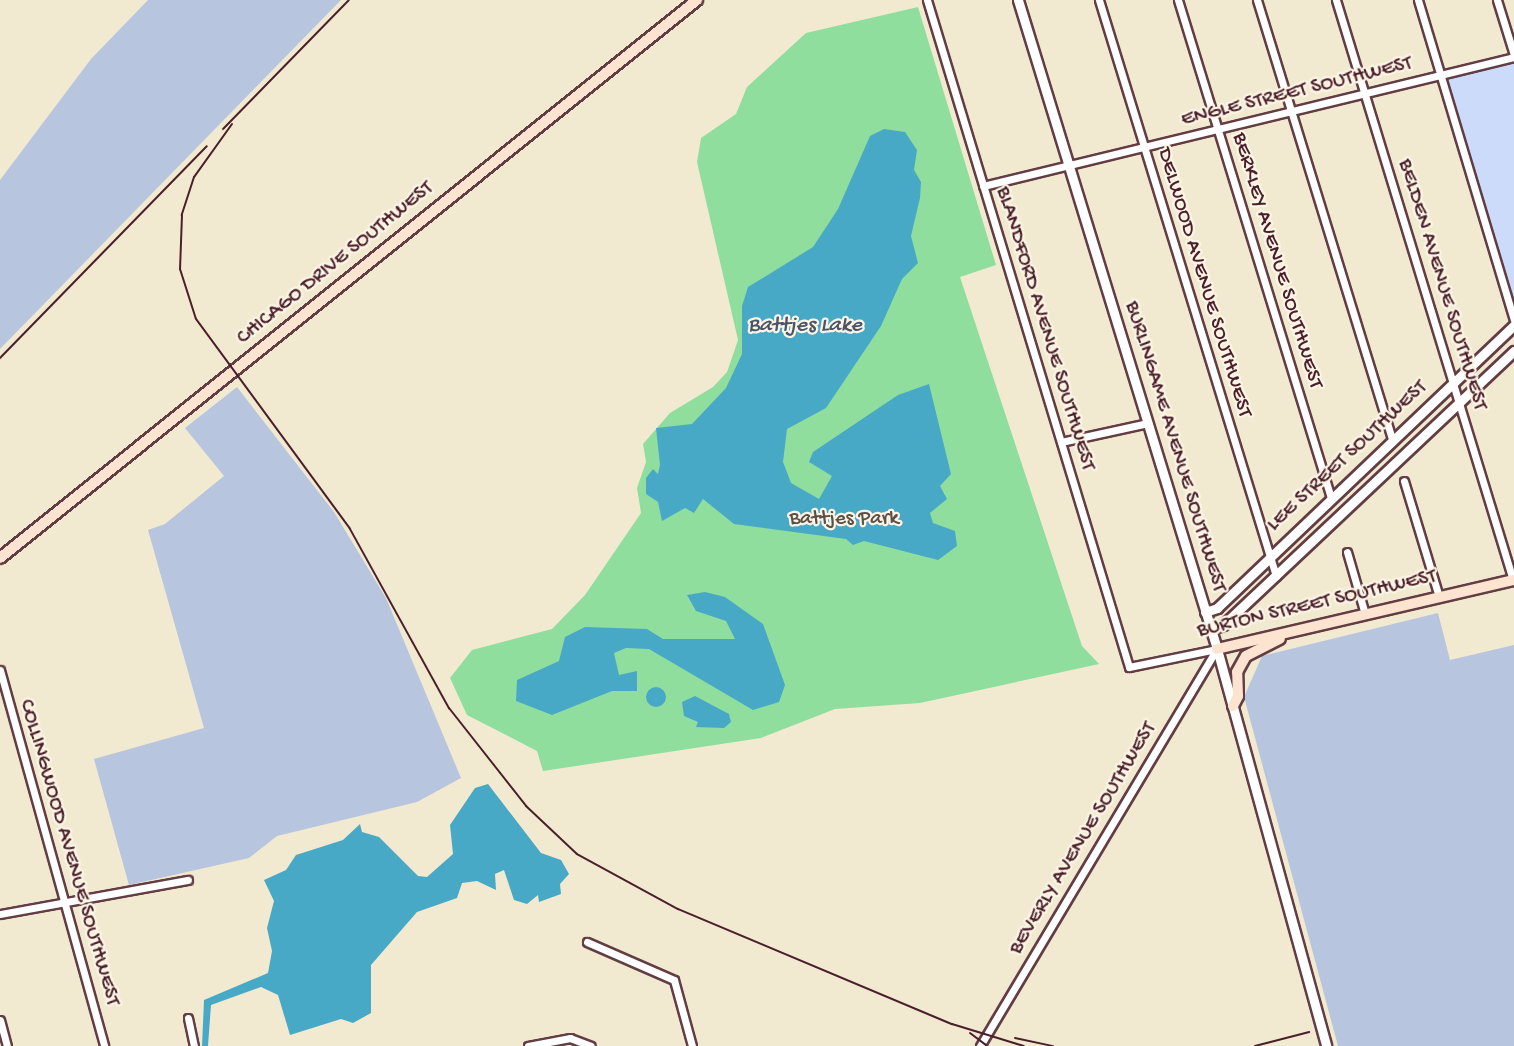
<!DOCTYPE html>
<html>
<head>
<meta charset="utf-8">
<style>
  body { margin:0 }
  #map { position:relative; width:1514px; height:1046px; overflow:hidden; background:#f2ead0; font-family:"Gochi Hand",sans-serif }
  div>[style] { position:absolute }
  .built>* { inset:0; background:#ccdbfa }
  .industrial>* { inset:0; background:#b8c5de }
  .green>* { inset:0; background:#8fde9d }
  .water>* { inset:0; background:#48a9c7 }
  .round { border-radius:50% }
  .roads { filter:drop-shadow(2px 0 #633d44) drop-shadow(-2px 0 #633d44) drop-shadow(0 2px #633d44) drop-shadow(0 -2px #633d44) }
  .minor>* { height:7px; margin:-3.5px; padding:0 3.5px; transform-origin:3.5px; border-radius:3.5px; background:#fff }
  .tertiary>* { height:9px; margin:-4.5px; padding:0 4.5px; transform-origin:4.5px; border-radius:4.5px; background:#fff }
  .secondary>* { height:10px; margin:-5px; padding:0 5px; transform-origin:5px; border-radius:5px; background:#fde4d1 }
  .rail>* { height:2px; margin:-1px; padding:0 1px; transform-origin:1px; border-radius:1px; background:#4a1f2b }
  span { translate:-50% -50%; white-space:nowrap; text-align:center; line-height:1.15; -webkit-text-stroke:4.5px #fcf5e5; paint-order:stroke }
  .street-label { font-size:21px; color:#4a1f2b }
  .park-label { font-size:21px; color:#5b4f48 }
  .water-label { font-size:22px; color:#495669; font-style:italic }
</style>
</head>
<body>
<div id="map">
  <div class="built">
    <i style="clip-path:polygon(1514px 60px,1514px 307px,1447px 83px,1452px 76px)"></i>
  </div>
  <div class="industrial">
    <i style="clip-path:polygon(148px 0,341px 0,0 349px,0 180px,91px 59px)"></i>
    <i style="clip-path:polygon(237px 387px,334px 512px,386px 598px,461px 778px,417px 802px,277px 836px,249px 858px,129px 885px,94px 759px,204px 728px,148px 530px,165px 524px,224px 476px,185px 428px)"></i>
    <i style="clip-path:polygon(1438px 613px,1450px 660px,1514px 645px,1514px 1046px,1338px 1046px,1244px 697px,1262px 656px)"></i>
  </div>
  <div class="green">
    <i style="clip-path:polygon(918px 7px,996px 265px,960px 277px,1082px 646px,1099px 664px,920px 703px,835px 709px,761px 738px,543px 771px,537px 751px,467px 715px,450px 678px,472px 650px,552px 629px,585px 595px,641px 513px,637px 488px,646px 462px,643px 444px,670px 413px,713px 387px,727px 372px,738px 340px,697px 162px,701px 138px,736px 114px,747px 87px,806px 33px)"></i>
  </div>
  <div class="water">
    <i style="clip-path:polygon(884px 129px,905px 132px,917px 150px,914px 170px,921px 182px,920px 198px,911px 236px,918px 263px,902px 279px,881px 326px,826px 408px,787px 429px,783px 462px,791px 483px,819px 499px,832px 476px,809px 462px,813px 452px,898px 395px,929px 384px,951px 474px,940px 486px,947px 499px,930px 513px,933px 523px,955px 531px,957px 546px,938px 560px,864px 541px,853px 545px,846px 539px,734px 524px,703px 499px,694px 513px,685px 508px,662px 521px,658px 502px,646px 494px,646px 478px,653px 469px,658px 474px,660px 465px,656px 428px,692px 424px,726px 388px,742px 354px,742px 306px,748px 287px,813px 247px,838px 209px,870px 136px)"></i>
    <i style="clip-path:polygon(705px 592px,725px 597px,763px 624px,785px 685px,779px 702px,753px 710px,649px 649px,626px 648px,614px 653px,619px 675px,637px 671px,637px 691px,612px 691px,552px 715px,516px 701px,517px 680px,559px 661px,565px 637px,585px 627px,647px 629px,663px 639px,735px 639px,726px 621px,696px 611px,687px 595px)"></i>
    <i class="round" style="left:646px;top:687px;width:20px;height:20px"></i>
    <i style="clip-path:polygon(695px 696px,729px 714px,731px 722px,724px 728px,696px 727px,698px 722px,684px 716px,682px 702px)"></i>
    <i style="clip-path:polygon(488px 784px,541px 853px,561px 860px,569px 874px,560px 884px,561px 894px,539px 902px,538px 895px,527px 904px,514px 900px,504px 870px,495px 874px,496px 890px,477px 881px,462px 883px,457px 898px,417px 912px,371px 965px,371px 1013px,353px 1023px,341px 1019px,290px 1035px,278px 995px,261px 987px,211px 1005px,208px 1046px,202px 1046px,204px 1000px,268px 973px,272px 951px,267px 928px,274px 901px,264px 880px,286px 870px,296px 855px,343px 840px,360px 824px,362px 832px,379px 837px,418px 876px,427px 877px,453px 854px,450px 825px,475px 788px)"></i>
  </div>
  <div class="roads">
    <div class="minor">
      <i style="left:927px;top:0;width:697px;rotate:73.15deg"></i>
      <i style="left:1129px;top:667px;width:90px;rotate:-11.6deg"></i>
      <i style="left:1099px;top:0;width:603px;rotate:72.92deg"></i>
      <i style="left:1178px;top:0;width:521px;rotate:72.92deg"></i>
      <i style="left:1257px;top:0;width:460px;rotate:72.9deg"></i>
      <i style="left:1336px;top:0;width:606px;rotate:73.03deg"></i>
      <i style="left:1418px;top:0;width:334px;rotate:73.3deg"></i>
      <i style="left:1497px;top:0;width:58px;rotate:72.8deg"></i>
      <i style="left:983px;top:186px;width:546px;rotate:-13.65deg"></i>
      <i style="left:1061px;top:442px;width:89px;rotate:-12.3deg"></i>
      <i style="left:1404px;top:481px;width:121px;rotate:73.2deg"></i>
      <i style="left:1347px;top:552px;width:65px;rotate:73.8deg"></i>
      <i style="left:0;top:670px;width:390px;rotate:74.5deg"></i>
      <i style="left:0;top:914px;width:191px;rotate:-10.3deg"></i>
      <i style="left:587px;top:942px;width:95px;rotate:23.6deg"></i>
      <i style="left:674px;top:980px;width:68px;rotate:74.7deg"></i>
      <i style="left:188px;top:1018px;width:29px;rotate:78deg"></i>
      <i style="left:0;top:1020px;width:27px;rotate:75deg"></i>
      <i style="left:528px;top:1046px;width:43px;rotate:-10.8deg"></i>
      <i style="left:570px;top:1038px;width:22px;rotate:21deg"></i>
      <i style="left:980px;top:1046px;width:462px;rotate:-59.2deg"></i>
    </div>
    <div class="tertiary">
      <i style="left:1018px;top:0;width:679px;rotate:72.95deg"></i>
      <i style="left:1217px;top:649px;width:412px;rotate:74.6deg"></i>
      <i style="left:1205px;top:612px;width:13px;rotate:-18deg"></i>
      <i style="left:1217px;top:608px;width:410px;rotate:-43.6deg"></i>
      <i style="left:1211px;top:629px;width:13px;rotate:-18deg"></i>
      <i style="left:1223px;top:625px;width:400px;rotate:-43.3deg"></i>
    </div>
    <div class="secondary">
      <i style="left:0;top:558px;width:893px;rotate:-38.68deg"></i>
      <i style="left:1217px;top:649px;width:305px;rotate:-13.1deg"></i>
      <i style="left:1233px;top:706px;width:11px;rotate:-63deg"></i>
      <i style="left:1238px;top:696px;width:24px;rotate:-92deg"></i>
      <i style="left:1237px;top:672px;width:18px;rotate:-61deg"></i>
      <i style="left:1246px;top:656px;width:38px;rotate:-27deg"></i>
    </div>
  </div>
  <div class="rail">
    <i style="left:232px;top:124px;width:65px;rotate:125.6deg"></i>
    <i style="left:194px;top:177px;width:40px;rotate:108deg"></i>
    <i style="left:182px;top:215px;width:54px;rotate:92.1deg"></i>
    <i style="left:180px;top:269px;width:52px;rotate:72.3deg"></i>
    <i style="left:196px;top:319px;width:260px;rotate:53.7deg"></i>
    <i style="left:350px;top:529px;width:205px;rotate:61.1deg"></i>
    <i style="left:449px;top:708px;width:125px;rotate:51.8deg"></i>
    <i style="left:526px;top:806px;width:70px;rotate:43.3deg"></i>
    <i style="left:577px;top:854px;width:115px;rotate:28.6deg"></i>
    <i style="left:678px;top:909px;width:297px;rotate:22.8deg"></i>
    <i style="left:952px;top:1024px;width:75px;rotate:17deg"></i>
    <i style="left:223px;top:129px;width:180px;rotate:-45.7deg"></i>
    <i style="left:0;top:358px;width:296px;rotate:-45.7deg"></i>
    <i style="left:970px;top:1033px;width:21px;rotate:37deg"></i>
    <i style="left:1015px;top:1038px;width:39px;rotate:12deg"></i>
    <i style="left:1255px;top:1046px;width:56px;rotate:-14.5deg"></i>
  </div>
  <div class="street-label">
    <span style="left:1297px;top:93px;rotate:-14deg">ENGLE STREET SOUTHWEST</span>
    <span style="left:1276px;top:261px;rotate:73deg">BERKLEY AVENUE SOUTHWEST</span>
    <span style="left:336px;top:264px;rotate:-39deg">CHICAGO DRIVE SOUTHWEST</span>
    <span style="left:1203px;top:283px;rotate:73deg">DELWOOD AVENUE SOUTHWEST</span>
    <span style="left:1441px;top:285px;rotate:73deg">BELDEN AVENUE SOUTHWEST</span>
    <span style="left:1044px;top:329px;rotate:73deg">BLANDFORD AVENUE SOUTHWEST</span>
    <span style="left:1174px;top:447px;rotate:73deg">BURLINGAME AVENUE SOUTHWEST</span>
    <span style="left:1348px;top:457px;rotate:-43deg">LEE STREET SOUTHWEST</span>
    <span style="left:1317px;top:605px;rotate:-13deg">BURTON STREET SOUTHWEST</span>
    <span style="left:1084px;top:839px;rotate:-59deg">BEVERLY AVENUE SOUTHWEST</span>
    <span style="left:68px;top:853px;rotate:74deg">COLLINGWOOD AVENUE SOUTHWEST</span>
  </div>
  <div class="park-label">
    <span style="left:844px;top:520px">Battjes Park</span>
  </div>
  <div class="water-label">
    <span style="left:805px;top:327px">Battjes Lake</span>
  </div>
</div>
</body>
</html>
